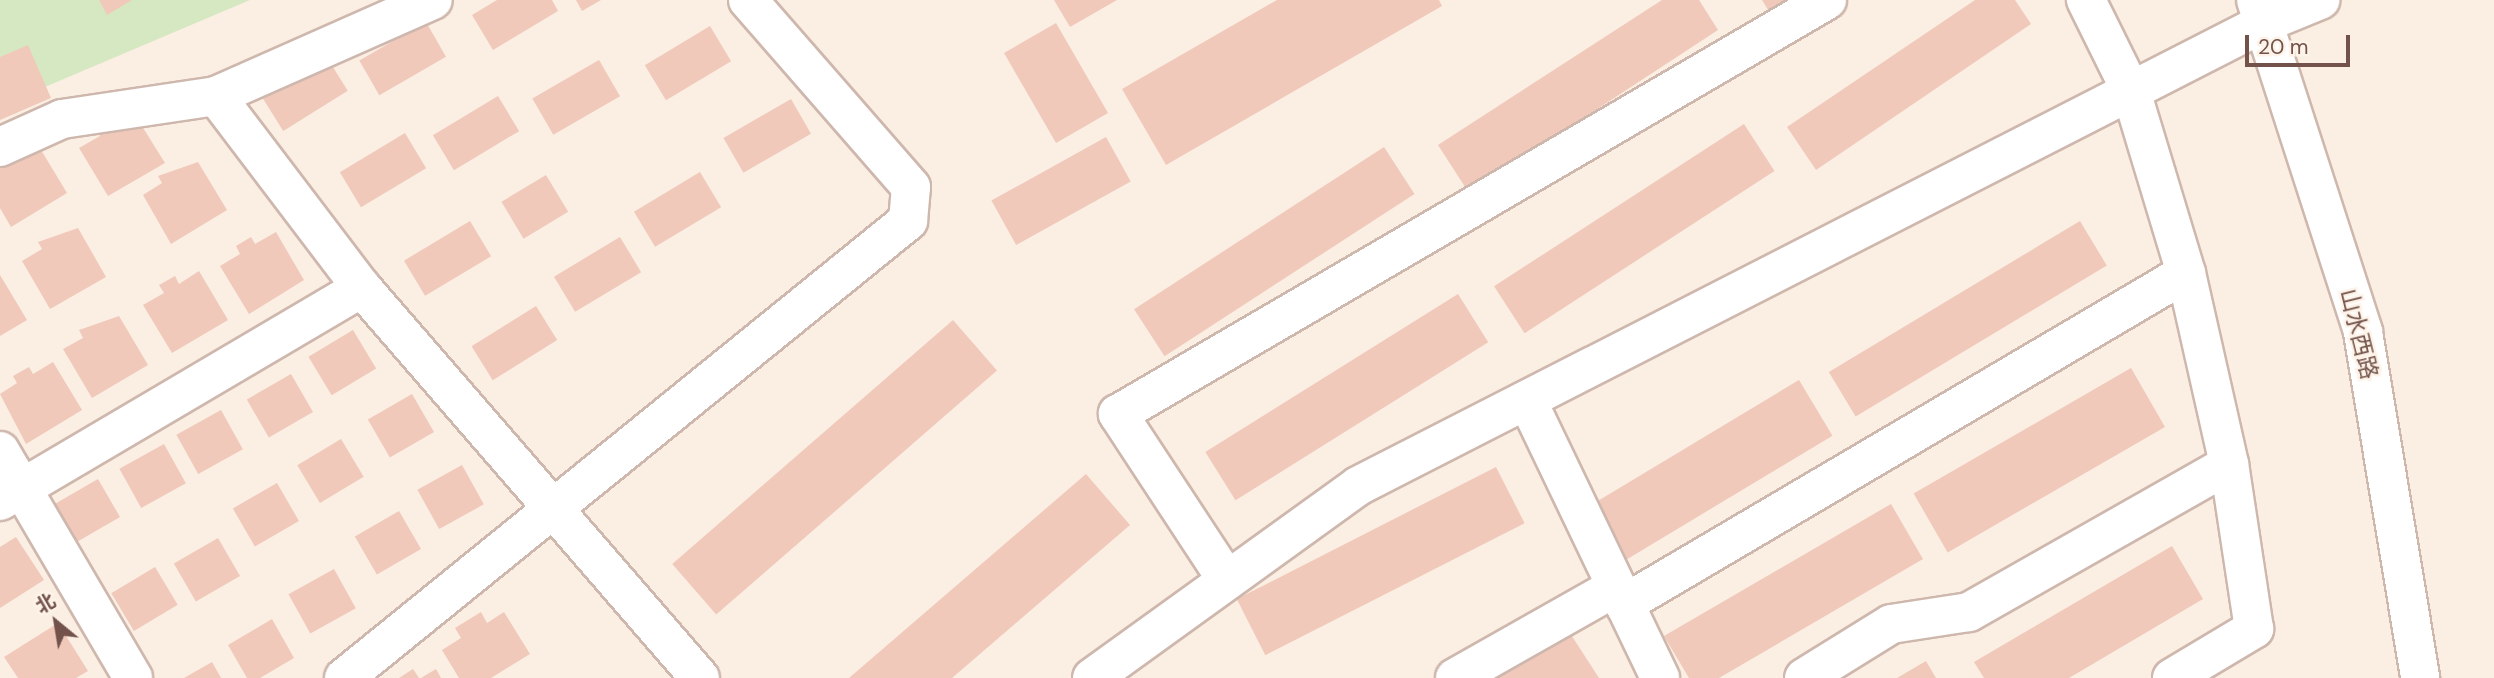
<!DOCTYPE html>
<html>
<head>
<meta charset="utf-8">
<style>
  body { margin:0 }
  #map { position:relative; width:2494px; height:678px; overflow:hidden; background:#fbeee2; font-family:"DM Sans","Noto Sans SC",sans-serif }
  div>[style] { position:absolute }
  .green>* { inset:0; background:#d6e8c2 }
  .building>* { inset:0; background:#f0c9bb; transform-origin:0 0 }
  .roads { filter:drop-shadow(2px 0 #ceb7ad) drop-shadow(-2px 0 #ceb7ad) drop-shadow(0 2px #ceb7ad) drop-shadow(0 -2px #ceb7ad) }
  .minor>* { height:38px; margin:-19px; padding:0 19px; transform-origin:19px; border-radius:19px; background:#fff }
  span { translate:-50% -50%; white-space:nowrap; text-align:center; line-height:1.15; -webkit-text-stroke:5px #fef3e8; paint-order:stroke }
  .street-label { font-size:23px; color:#72524a }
  .north { position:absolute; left:21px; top:587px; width:70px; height:70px; -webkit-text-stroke:5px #fef3e8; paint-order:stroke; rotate:330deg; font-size:19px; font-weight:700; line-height:28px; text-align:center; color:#72524a }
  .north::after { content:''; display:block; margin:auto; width:24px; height:32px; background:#72524a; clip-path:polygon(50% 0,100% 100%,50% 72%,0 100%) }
  .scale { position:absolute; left:2245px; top:35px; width:105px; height:32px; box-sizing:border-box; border:4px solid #72524a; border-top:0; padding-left:9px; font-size:21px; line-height:24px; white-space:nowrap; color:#72524a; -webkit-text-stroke:5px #fef3e8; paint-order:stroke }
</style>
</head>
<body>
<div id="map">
  <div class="green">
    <i style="clip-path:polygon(0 0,250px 0,0 106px)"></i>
  </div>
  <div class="building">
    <i style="clip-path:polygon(99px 0,132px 0,107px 15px)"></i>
    <i style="clip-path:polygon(497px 0,552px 0,558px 11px,493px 50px,472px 15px)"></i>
    <i style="clip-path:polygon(576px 0,601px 0,582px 11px)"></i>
    <i style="clip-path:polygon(1054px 0,1117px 0,1070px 27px)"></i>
    <i style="clip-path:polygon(1277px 0,1439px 0,1442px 6px,1166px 165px,1122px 89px)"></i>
    <i style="clip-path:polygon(1662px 0,1699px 0,1718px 30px,1469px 193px,1438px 145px)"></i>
    <i style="clip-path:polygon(1762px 0,1799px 0,1773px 18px)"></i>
    <i style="clip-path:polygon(1975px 0,2015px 0,2031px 24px,1816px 170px,1787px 127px)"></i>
    <i style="left:426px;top:22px;width:40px;height:77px;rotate:60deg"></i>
    <i style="left:1056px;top:23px;width:104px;height:60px;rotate:60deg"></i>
    <i style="left:710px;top:26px;width:41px;height:76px;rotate:59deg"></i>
    <i style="clip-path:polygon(28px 45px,51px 98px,0 120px,0 57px)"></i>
    <i style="left:326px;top:56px;width:41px;height:76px;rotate:58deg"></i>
    <i style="left:599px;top:60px;width:42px;height:77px;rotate:60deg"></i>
    <i style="left:498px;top:96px;width:41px;height:76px;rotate:59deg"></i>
    <i style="left:791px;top:99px;width:40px;height:78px;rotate:60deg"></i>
    <i style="clip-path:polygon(135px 115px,165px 163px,108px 196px,79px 148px,100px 136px,95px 129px)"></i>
    <i style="left:1744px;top:124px;width:56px;height:298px;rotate:57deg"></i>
    <i style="left:405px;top:133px;width:41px;height:76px;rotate:59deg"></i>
    <i style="left:1106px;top:137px;width:51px;height:131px;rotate:61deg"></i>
    <i style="clip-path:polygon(38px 145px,67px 193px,11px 227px,0 208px,0 162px)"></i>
    <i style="left:1384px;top:147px;width:56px;height:298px;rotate:57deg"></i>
    <i style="clip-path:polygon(198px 162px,227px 210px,171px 244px,143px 195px,162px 183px,158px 176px)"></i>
    <i style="left:700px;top:172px;width:41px;height:77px;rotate:59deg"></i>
    <i style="left:546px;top:175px;width:43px;height:52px;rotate:59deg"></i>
    <i style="left:470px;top:221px;width:41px;height:77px;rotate:59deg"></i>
    <i style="left:2080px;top:221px;width:52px;height:293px;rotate:59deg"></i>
    <i style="clip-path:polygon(78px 228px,106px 277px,50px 309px,22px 261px,42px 249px,38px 242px)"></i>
    <i style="clip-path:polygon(276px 232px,304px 280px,249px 314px,220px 266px,240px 254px,236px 246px,251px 237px,255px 244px)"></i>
    <i style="left:620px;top:237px;width:41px;height:77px;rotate:59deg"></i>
    <i style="clip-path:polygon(199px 271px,228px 320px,172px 353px,143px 305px,164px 293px,159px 285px,175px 276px,179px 284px)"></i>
    <i style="clip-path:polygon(0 275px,27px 320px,0 336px)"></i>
    <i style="left:1458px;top:294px;width:57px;height:298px;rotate:58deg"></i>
    <i style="left:536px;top:306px;width:40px;height:76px;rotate:58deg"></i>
    <i style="clip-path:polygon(119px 316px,148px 365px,92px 398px,63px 349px,83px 338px,79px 330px)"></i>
    <i style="left:953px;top:320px;width:67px;height:372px;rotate:49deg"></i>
    <i style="left:353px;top:330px;width:45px;height:52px;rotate:59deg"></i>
    <i style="clip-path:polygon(53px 362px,82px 410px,26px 444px,0 394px,17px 383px,13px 376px,29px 367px,33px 374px)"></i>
    <i style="left:2131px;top:368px;width:68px;height:251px;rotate:60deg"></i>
    <i style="left:291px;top:374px;width:44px;height:51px;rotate:60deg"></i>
    <i style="left:1799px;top:380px;width:65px;height:245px;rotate:59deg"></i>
    <i style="left:412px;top:394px;width:44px;height:51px;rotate:60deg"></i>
    <i style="left:221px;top:410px;width:45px;height:51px;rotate:61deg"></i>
    <i style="left:341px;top:439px;width:44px;height:51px;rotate:59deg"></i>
    <i style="left:164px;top:444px;width:45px;height:51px;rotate:61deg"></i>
    <i style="left:462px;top:465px;width:45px;height:51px;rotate:61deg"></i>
    <i style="left:1496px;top:467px;width:63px;height:291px;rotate:63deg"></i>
    <i style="clip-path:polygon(1086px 474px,1130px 525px,952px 678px,849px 678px)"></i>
    <i style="left:98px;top:479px;width:44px;height:51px;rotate:60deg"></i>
    <i style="left:277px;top:483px;width:44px;height:51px;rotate:60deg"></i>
    <i style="clip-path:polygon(1891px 504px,1923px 559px,1719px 678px,1689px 678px,1664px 636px)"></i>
    <i style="left:399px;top:511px;width:44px;height:51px;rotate:60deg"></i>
    <i style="clip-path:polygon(16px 537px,44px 580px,0 608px,0 547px)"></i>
    <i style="left:218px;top:538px;width:44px;height:51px;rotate:60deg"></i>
    <i style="clip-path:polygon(2172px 546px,2203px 599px,2069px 678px,1984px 678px,1974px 662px)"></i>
    <i style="left:155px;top:567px;width:44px;height:51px;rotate:59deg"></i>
    <i style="left:334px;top:569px;width:45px;height:52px;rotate:61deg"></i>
    <i style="clip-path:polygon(481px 612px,487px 623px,504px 612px,530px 654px,491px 678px,459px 678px,442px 650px,461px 638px,455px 628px)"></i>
    <i style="clip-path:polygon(272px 619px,294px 658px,260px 678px,247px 678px,228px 645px)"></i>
    <i style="clip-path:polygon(58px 623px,88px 671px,76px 678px,18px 678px,4px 657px)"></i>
    <i style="clip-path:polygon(1568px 630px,1599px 678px,1493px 678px)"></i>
    <i style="clip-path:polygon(1926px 661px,1936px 678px,1897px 678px)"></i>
    <i style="clip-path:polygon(212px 662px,221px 678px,184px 678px)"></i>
    <i style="clip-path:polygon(413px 669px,419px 678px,399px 678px)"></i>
    <i style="clip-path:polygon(436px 669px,441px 678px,421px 678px)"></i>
  </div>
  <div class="roads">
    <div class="minor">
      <i style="left:2256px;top:0;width:349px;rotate:72.1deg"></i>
      <i style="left:2363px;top:332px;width:351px;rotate:80.6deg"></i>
      <i style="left:216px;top:96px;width:241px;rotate:52.8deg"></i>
      <i style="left:362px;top:288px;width:516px;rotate:49.09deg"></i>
      <i style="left:0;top:147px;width:68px;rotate:-24.3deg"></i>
      <i style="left:62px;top:119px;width:156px;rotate:-8.5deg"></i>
      <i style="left:216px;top:96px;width:237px;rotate:-23.9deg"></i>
      <i style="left:1527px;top:400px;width:308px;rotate:64.4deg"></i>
      <i style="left:0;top:451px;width:263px;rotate:59.6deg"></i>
      <i style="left:0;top:501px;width:420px;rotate:-30.5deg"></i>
      <i style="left:1227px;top:580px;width:199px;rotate:-123.3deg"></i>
      <i style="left:1118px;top:414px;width:821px;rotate:-30.28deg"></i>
      <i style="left:1624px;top:604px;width:652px;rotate:-30.5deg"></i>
      <i style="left:2186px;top:273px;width:190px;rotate:-106.8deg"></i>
      <i style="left:2131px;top:91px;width:102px;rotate:-116.3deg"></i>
      <i style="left:344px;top:678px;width:726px;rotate:-39.02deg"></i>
      <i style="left:908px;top:221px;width:34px;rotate:-85deg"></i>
      <i style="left:911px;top:187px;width:248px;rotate:-131.1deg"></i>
      <i style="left:1092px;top:678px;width:328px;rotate:-35.8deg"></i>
      <i style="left:1358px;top:486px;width:1017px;rotate:-27.07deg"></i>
      <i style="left:2264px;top:23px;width:61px;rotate:-22.3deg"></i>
      <i style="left:1455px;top:678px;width:185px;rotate:-29.5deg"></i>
      <i style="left:1804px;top:678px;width:102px;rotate:-31.8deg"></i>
      <i style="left:1891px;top:624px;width:79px;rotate:-8.7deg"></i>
      <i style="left:1969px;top:612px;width:299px;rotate:-29.6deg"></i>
      <i style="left:2229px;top:464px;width:196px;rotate:-102.7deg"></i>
      <i style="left:2172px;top:678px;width:96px;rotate:-30.9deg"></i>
      <i style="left:2254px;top:629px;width:167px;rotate:-98.6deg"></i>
    </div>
  </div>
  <div class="street-label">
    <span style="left:2359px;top:334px;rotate:76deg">山水西路</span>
  </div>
  <div class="north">北</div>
  <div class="scale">20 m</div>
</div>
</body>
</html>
